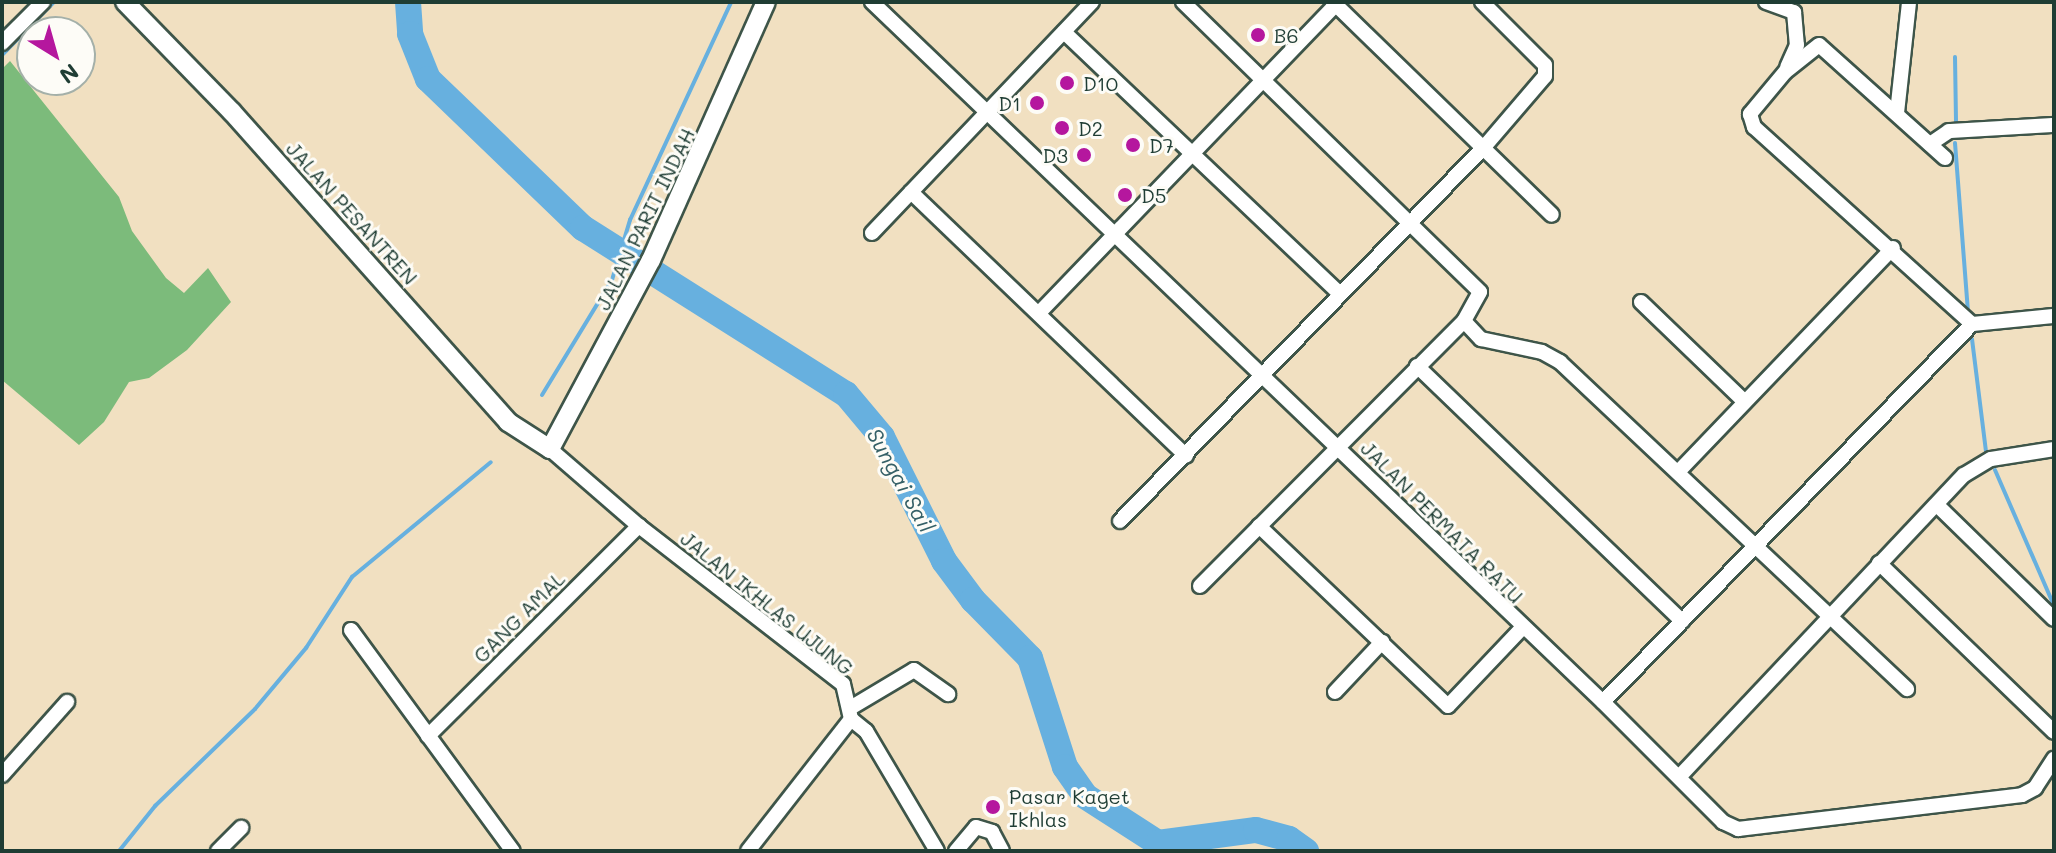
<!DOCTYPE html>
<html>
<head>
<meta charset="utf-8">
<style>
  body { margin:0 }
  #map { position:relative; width:2056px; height:853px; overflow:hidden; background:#f1e0c1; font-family:Mali,sans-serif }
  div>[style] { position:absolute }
  .forest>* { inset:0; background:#7cbb7b }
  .stream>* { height:4px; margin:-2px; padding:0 2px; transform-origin:2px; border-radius:2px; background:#67b0df }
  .river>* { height:26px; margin:-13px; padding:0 13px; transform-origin:13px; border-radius:13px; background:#67b0df }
  .roads { filter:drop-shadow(2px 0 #3e5549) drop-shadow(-2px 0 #3e5549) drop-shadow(0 2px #3e5549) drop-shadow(0 -2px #3e5549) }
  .minor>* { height:14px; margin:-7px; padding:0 7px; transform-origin:7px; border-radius:7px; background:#fff }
  .major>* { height:18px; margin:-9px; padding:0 9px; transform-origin:9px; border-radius:9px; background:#fff }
  .dots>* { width:22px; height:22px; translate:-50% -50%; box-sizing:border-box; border:4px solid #fdfcf7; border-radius:50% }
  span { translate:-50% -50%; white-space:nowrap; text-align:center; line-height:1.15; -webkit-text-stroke:6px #fdfcf7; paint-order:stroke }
  .poi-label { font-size:20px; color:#1f3d34 }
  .left { translate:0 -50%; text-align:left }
  .right { translate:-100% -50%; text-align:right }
  .street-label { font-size:20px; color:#1f3d34 }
  .water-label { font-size:22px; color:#356067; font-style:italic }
  .frame { position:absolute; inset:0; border:4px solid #1f3d34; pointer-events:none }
  .north { position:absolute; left:16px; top:16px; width:80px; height:80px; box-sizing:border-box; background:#fdfcf7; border:2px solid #a4b0a9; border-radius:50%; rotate:143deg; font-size:22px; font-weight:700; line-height:32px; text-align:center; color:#1f3d34 }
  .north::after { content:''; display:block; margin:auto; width:28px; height:36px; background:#b5179e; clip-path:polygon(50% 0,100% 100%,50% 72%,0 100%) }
</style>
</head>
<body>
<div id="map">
  <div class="forest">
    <i style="clip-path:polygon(10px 61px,119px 197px,132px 231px,166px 278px,184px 293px,208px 268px,231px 302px,187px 350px,149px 378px,129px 382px,104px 422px,79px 445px,2px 380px,2px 69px)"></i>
  </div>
  <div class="stream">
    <i style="left:2px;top:55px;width:74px;rotate:-45.5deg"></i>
    <i style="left:1955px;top:57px;width:65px;rotate:89.1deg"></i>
    <i style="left:1955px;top:143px;width:169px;rotate:85.6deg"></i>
    <i style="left:1972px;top:339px;width:113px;rotate:82.9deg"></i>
    <i style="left:542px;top:395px;width:135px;rotate:-58.7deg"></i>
    <i style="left:612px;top:280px;width:63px;rotate:-73.3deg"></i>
    <i style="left:630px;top:220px;width:240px;rotate:-65.1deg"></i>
    <i style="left:1995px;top:470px;width:148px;rotate:66.5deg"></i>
    <i style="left:119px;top:851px;width:58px;rotate:-51.3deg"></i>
    <i style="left:155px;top:806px;width:139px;rotate:-44.1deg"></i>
    <i style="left:255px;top:709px;width:80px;rotate:-50.1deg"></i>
    <i style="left:306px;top:648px;width:85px;rotate:-57.1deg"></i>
    <i style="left:352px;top:577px;width:180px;rotate:-39.6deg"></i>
  </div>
  <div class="river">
    <i style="left:408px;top:2px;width:32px;rotate:86deg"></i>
    <i style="left:410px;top:34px;width:48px;rotate:68.2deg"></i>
    <i style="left:428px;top:79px;width:215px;rotate:43.9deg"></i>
    <i style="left:583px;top:228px;width:311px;rotate:32.3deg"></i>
    <i style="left:846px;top:394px;width:56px;rotate:50.1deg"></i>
    <i style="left:882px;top:437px;width:139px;rotate:63.4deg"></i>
    <i style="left:944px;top:561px;width:49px;rotate:53.4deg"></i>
    <i style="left:973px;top:600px;width:81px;rotate:45.5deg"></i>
    <i style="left:1030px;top:658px;width:114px;rotate:72.2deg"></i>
    <i style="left:1065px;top:767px;width:35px;rotate:55deg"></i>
    <i style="left:1085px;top:796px;width:87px;rotate:32.8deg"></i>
    <i style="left:1158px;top:843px;width:99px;rotate:-7.6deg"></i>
    <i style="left:1256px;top:830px;width:34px;rotate:15deg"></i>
    <i style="left:1289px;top:839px;width:21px;rotate:35deg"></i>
  </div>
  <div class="roads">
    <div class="minor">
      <i style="left:872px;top:2px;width:1012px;rotate:43.76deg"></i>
      <i style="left:1603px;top:702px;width:528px;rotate:-45.69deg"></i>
      <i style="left:1183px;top:2px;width:415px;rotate:44.3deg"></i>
      <i style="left:1480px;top:292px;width:33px;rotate:119deg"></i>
      <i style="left:1464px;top:321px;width:374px;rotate:134.9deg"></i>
      <i style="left:1333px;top:2px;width:305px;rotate:44.2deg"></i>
      <i style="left:1766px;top:2px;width:30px;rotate:20deg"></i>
      <i style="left:1794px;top:12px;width:33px;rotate:85deg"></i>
      <i style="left:1797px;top:45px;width:24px;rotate:114deg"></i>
      <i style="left:1064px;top:32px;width:379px;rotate:43.5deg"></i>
      <i style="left:2px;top:43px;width:58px;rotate:-45deg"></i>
      <i style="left:1897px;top:113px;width:112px;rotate:-83.8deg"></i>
      <i style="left:1930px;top:144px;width:23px;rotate:-34deg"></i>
      <i style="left:1949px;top:131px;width:105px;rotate:-3.3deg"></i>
      <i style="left:1945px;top:158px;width:169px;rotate:-138.1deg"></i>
      <i style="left:1819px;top:45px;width:43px;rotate:141.5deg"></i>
      <i style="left:1785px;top:72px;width:55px;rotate:129.8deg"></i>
      <i style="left:1750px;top:114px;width:14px;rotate:73deg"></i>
      <i style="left:1754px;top:127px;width:294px;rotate:42.1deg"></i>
      <i style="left:911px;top:192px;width:381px;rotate:43.8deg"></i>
      <i style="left:872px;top:233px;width:319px;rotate:-46.4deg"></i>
      <i style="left:1641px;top:302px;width:144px;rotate:43.9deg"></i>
      <i style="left:1039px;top:313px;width:431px;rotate:-46.1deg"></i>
      <i style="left:1464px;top:321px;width:25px;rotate:47deg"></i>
      <i style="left:1481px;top:339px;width:62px;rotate:12deg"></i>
      <i style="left:1542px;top:352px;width:21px;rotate:29deg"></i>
      <i style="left:1560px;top:362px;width:477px;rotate:43.3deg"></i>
      <i style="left:1972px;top:324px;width:82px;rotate:-5.6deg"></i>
      <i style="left:1417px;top:366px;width:368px;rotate:43.9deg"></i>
      <i style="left:550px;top:449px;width:118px;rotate:40.9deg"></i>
      <i style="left:639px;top:526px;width:258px;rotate:37.8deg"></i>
      <i style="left:843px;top:684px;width:36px;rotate:77deg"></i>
      <i style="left:851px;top:719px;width:167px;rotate:128deg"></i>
      <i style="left:1679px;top:471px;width:309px;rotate:-46.2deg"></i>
      <i style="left:1937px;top:505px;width:163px;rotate:44.3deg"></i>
      <i style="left:1120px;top:521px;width:523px;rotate:-45.77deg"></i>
      <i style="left:1485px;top:146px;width:92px;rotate:-49.4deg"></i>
      <i style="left:1545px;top:76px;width:11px;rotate:-90deg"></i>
      <i style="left:1545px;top:65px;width:89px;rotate:-135deg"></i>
      <i style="left:1259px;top:526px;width:261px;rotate:43.6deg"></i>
      <i style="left:1448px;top:706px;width:106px;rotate:-46.5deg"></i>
      <i style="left:1879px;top:563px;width:243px;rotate:44deg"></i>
      <i style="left:351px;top:630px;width:274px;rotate:53.8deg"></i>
      <i style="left:1335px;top:692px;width:69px;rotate:-46.8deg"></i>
      <i style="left:1603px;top:702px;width:170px;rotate:45deg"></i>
      <i style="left:1723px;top:822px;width:17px;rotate:25deg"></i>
      <i style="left:1738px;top:829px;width:286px;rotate:-6.8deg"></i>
      <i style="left:2022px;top:795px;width:15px;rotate:-28deg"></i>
      <i style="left:2035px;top:788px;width:35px;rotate:-57deg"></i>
      <i style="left:852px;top:707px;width:72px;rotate:-30.8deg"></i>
      <i style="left:914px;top:670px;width:42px;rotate:35.2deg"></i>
      <i style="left:851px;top:719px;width:19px;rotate:39deg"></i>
      <i style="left:866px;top:731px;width:139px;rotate:59.4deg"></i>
      <i style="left:428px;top:736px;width:298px;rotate:-44.9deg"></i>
      <i style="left:2px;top:775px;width:98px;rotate:-48.3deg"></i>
      <i style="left:1679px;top:777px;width:415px;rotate:-46.7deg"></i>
      <i style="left:1964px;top:475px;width:31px;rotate:-31deg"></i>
      <i style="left:1991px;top:459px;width:64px;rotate:-9deg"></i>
      <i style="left:218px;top:851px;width:33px;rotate:-45deg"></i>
      <i style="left:956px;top:851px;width:31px;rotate:-50deg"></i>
      <i style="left:976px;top:827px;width:17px;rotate:17deg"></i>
      <i style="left:992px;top:832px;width:21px;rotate:62deg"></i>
    </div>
    <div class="major">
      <i style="left:125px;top:2px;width:153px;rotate:45.8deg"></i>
      <i style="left:232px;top:112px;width:415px;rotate:48.3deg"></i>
      <i style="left:508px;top:422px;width:50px;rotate:32.7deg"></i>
      <i style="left:550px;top:449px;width:214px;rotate:-61.9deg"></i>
      <i style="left:651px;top:260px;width:282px;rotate:-66deg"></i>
    </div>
  </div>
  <div class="dots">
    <i style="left:1258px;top:35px;background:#b5179e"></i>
    <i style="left:1067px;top:83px;background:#b5179e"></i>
    <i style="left:1037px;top:103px;background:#b5179e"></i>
    <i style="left:1062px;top:128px;background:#b5179e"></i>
    <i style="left:1133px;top:145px;background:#b5179e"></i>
    <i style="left:1084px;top:155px;background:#b5179e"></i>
    <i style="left:1125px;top:195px;background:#b5179e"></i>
    <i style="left:993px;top:807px;background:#b5179e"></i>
  </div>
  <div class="poi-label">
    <span class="left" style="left:1274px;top:35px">B6</span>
    <span class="left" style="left:1083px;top:83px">D10</span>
    <span class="right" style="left:1021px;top:103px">D1</span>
    <span class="left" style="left:1078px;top:128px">D2</span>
    <span class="left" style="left:1149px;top:145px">D7</span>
    <span class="right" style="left:1068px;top:155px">D3</span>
    <span class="left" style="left:1141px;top:195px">D5</span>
    <span class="left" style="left:1009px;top:808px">Pasar Kaget<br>Ikhlas</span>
  </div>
  <div class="street-label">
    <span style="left:352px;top:213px;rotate:48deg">JALAN PESANTREN</span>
    <span style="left:645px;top:219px;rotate:-64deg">JALAN PARIT INDAH</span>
    <span style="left:1442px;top:522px;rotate:45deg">JALAN PERMATA RATU</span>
    <span style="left:767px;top:603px;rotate:39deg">JALAN IKHLAS UJUNG</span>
    <span style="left:519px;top:617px;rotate:-45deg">GANG AMAL</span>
  </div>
  <div class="water-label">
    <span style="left:901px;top:480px;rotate:61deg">Sungai Sail</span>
  </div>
  <div class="frame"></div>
  <div class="north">N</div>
</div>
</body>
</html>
